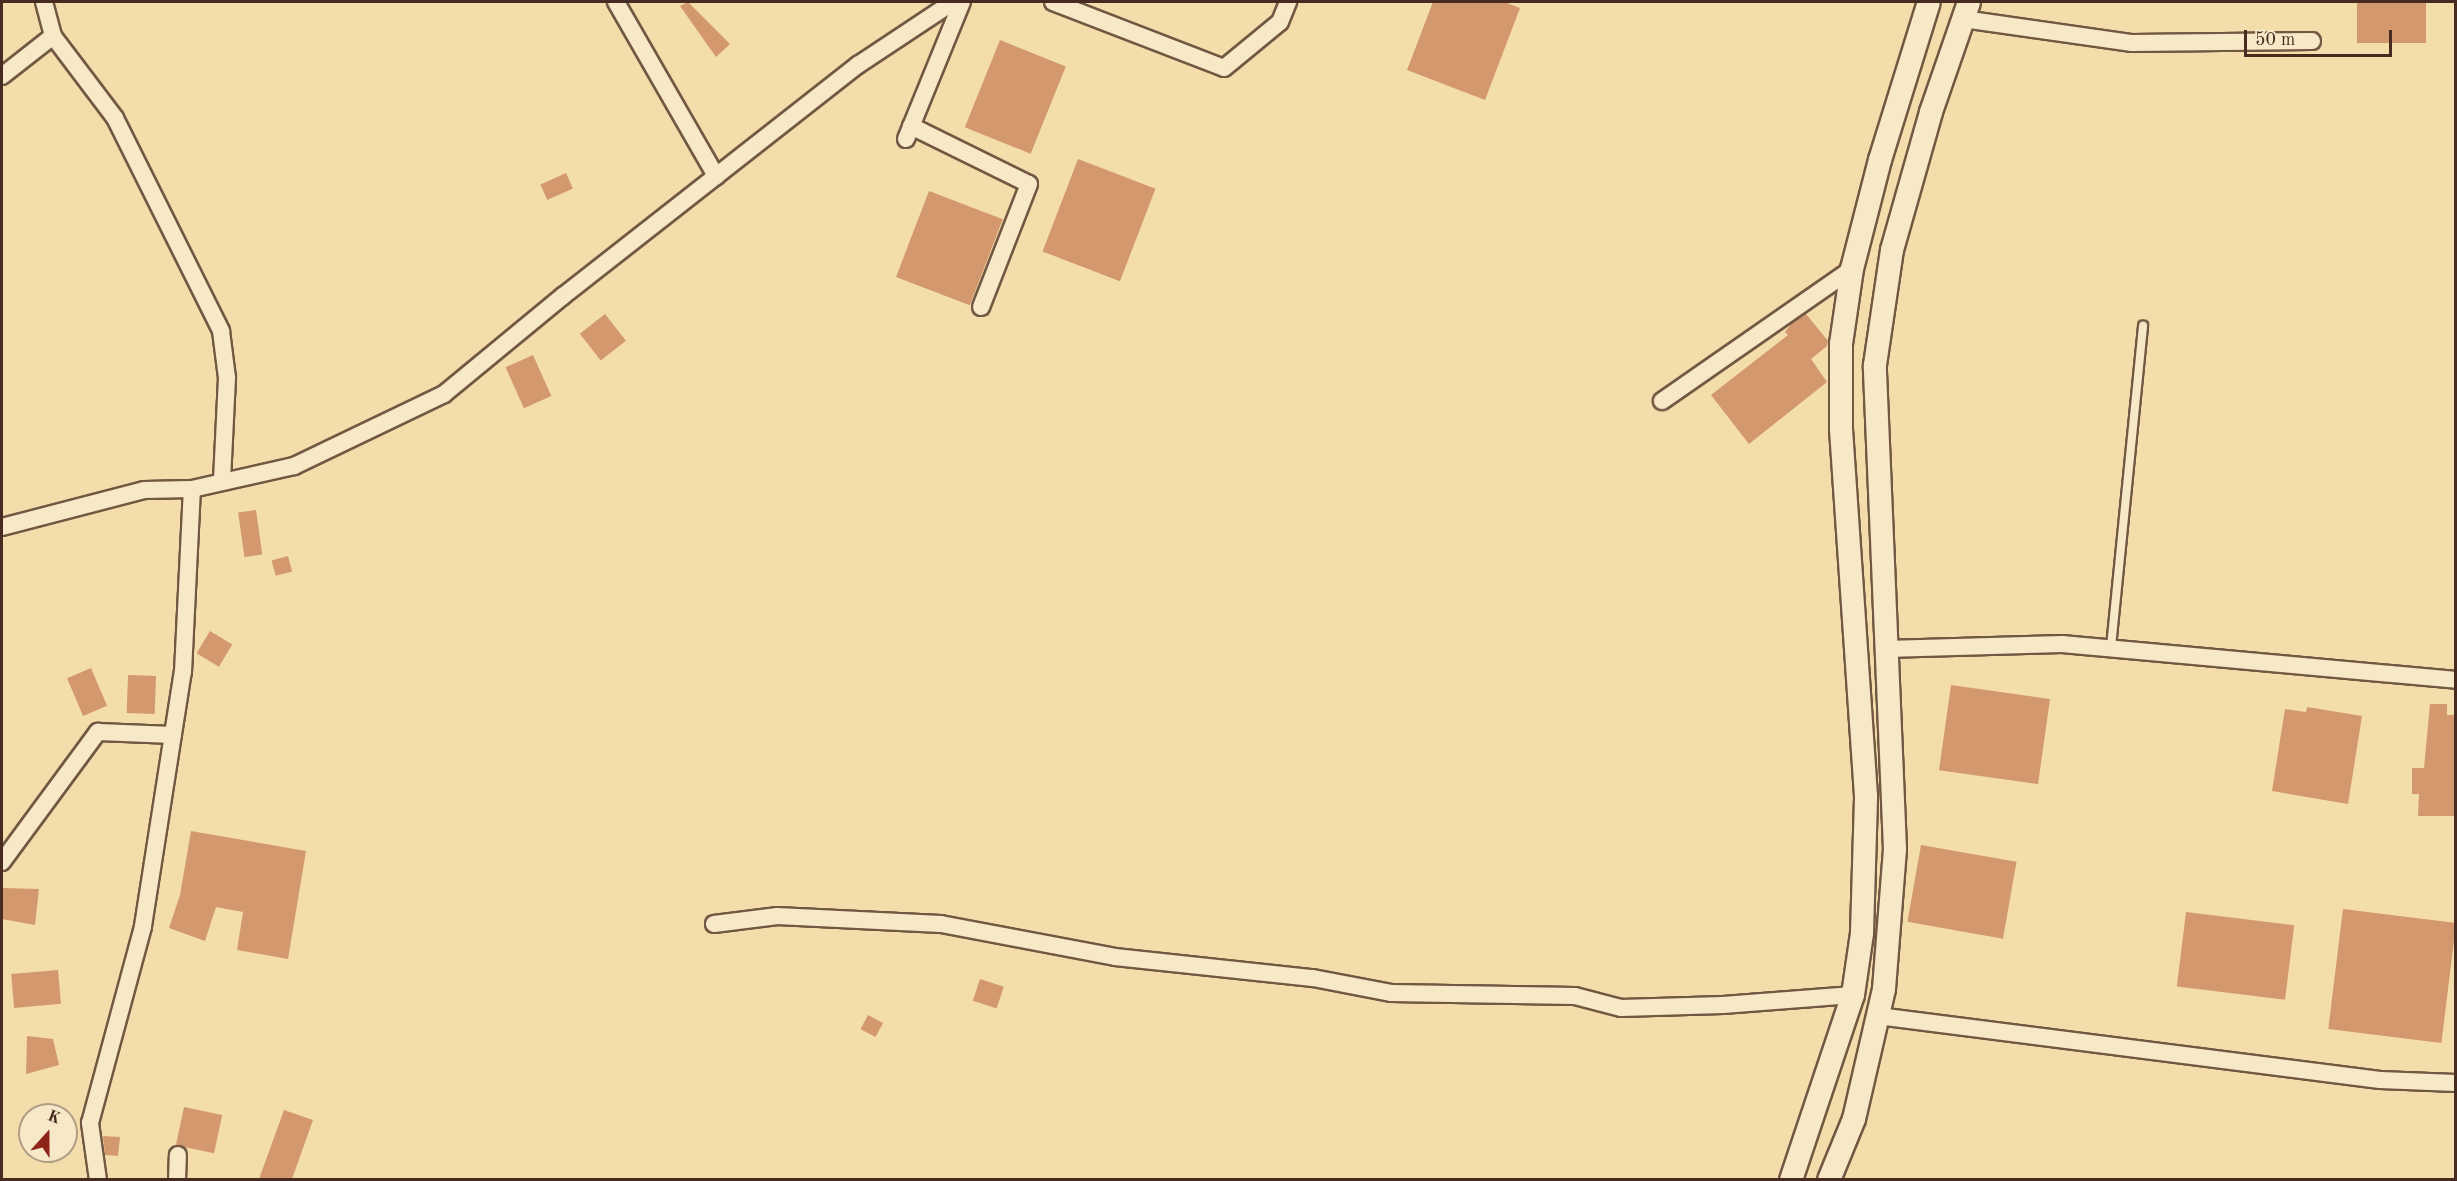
<!DOCTYPE html>
<html>
<head>
<meta charset="utf-8">
<style>
  body { margin:0 }
  #map { position:relative; width:2457px; height:1181px; overflow:hidden; background:#f3ddab; font-family:"Old Standard TT",serif }
  div>[style] { position:absolute }
  .building>* { inset:0; background:#d3986d; transform-origin:0 0 }
  .roads { filter:drop-shadow(2px 0 #725843) drop-shadow(-2px 0 #725843) drop-shadow(0 2px #725843) drop-shadow(0 -2px #725843) }
  .lane>* { height:8px; margin:-4px; padding:0 4px; transform-origin:4px; border-radius:4px; background:#f7e9c8 }
  .street>* { height:16px; margin:-8px; padding:0 8px; transform-origin:8px; border-radius:8px; background:#f7e9c8 }
  .secondary>* { height:22px; margin:-11px; padding:0 11px; transform-origin:11px; border-radius:11px; background:#f7e9c8 }
  span { translate:-50% -50%; white-space:nowrap; text-align:center; line-height:1.15; -webkit-text-stroke:6px #f7e9c8; paint-order:stroke }
  .frame { position:absolute; inset:0; border:3px solid #472b20; pointer-events:none }
  .north { position:absolute; left:18px; top:1103px; width:60px; height:60px; box-sizing:border-box; background:#f7e9c8; border:2px solid #b19d85; border-radius:50%; rotate:21deg; font-size:16px; font-weight:700; line-height:24px; text-align:center; color:#472b20 }
  .north::after { content:''; display:block; margin:auto; width:21px; height:27px; background:#8f2418; clip-path:polygon(50% 0,100% 100%,50% 72%,0 100%) }
  .scale { position:absolute; left:2244px; top:30px; width:148px; height:27px; box-sizing:border-box; border:3px solid #472b20; border-top:0; padding-left:8px; font-size:18px; line-height:21px; white-space:nowrap; color:#472b20; -webkit-text-stroke:4px #f7e9c8; paint-order:stroke }
</style>
</head>
<body>
<div id="map">
  <div class="building">
    <i style="clip-path:polygon(688px 2px,730px 44px,716px 57px,680px 6px)"></i>
    <i style="clip-path:polygon(1433px 2px,1504px 2px,1520px 8px,1485px 100px,1407px 70px)"></i>
    <i style="left:2357px;top:2px;width:69px;height:41px"></i>
    <i style="left:1000px;top:40px;width:71px;height:94px;rotate:22deg"></i>
    <i style="left:1078px;top:159px;width:83px;height:99px;rotate:21deg"></i>
    <i style="left:566px;top:173px;width:17px;height:28px;rotate:66deg"></i>
    <i style="left:929px;top:191px;width:79px;height:92px;rotate:21deg"></i>
    <i style="left:605px;top:314px;width:34px;height:32px;rotate:52deg"></i>
    <i style="clip-path:polygon(1806px 314px,1828px 341px,1827px 346px,1811px 359px,1827px 382px,1749px 444px,1711px 395px,1788px 335px,1785px 332px,1792px 323px)"></i>
    <i style="left:533px;top:355px;width:45px;height:30px;rotate:66deg"></i>
    <i style="left:256px;top:510px;width:45px;height:18px;rotate:82deg"></i>
    <i style="left:288px;top:556px;width:16px;height:17px;rotate:75deg"></i>
    <i style="left:210px;top:631px;width:26px;height:26px;rotate:31deg"></i>
    <i style="left:91px;top:668px;width:41px;height:26px;rotate:67deg"></i>
    <i style="left:128px;top:675px;width:28px;height:38px;rotate:2deg"></i>
    <i style="left:1951px;top:685px;width:100px;height:86px;rotate:8deg"></i>
    <i style="clip-path:polygon(2430px 704px,2447px 704px,2447px 715px,2456px 715px,2456px 816px,2418px 816px,2419px 794px,2412px 794px,2412px 768px,2424px 768px)"></i>
    <i style="clip-path:polygon(2307px 707px,2362px 716px,2348px 804px,2272px 791px,2285px 709px,2306px 712px)"></i>
    <i style="clip-path:polygon(191px 831px,306px 851px,288px 959px,237px 950px,243px 912px,216px 907px,205px 941px,169px 928px,180px 895px)"></i>
    <i style="left:1921px;top:845px;width:97px;height:78px;rotate:10deg"></i>
    <i style="clip-path:polygon(2px 888px,39px 889px,35px 925px,2px 919px)"></i>
    <i style="left:2343px;top:909px;width:114px;height:121px;rotate:7deg"></i>
    <i style="left:2186px;top:912px;width:109px;height:75px;rotate:7deg"></i>
    <i style="left:58px;top:970px;width:34px;height:47px;rotate:85deg"></i>
    <i style="left:980px;top:979px;width:25px;height:23px;rotate:18deg"></i>
    <i style="left:868px;top:1015px;width:17px;height:16px;rotate:28deg"></i>
    <i style="clip-path:polygon(27px 1036px,53px 1039px,59px 1065px,26px 1074px)"></i>
    <i style="left:184px;top:1107px;width:39px;height:39px;rotate:12deg"></i>
    <i style="clip-path:polygon(284px 1110px,313px 1120px,292px 1179px,259px 1179px)"></i>
    <i style="clip-path:polygon(103px 1136px,120px 1137px,118px 1156px,105px 1155px)"></i>
  </div>
  <div class="roads">
    <div class="lane">
      <i style="left:2111px;top:647px;width:323px;rotate:-84.3deg"></i>
    </div>
    <div class="street">
      <i style="left:44px;top:2px;width:35px;rotate:75deg"></i>
      <i style="left:53px;top:36px;width:103px;rotate:52.9deg"></i>
      <i style="left:115px;top:118px;width:238px;rotate:63.5deg"></i>
      <i style="left:221px;top:331px;width:47px;rotate:82.7deg"></i>
      <i style="left:227px;top:378px;width:104px;rotate:92.8deg"></i>
      <i style="left:616px;top:2px;width:201px;rotate:60.1deg"></i>
      <i style="left:1053px;top:2px;width:183px;rotate:21.1deg"></i>
      <i style="left:1224px;top:68px;width:72px;rotate:-39.4deg"></i>
      <i style="left:1280px;top:22px;width:22px;rotate:-68deg"></i>
      <i style="left:1963px;top:19px;width:171px;rotate:8.1deg"></i>
      <i style="left:2132px;top:43px;width:180px;rotate:-0.6deg"></i>
      <i style="left:2px;top:76px;width:65px;rotate:-38.1deg"></i>
      <i style="left:911px;top:126px;width:131px;rotate:26.2deg"></i>
      <i style="left:1029px;top:184px;width:132px;rotate:111.3deg"></i>
      <i style="left:906px;top:139px;width:148px;rotate:-67.8deg"></i>
      <i style="left:1662px;top:401px;width:231px;rotate:-34.8deg"></i>
      <i style="left:2px;top:527px;width:147px;rotate:-14.6deg"></i>
      <i style="left:144px;top:490px;width:48px;rotate:-1.2deg"></i>
      <i style="left:192px;top:489px;width:105px;rotate:-12.7deg"></i>
      <i style="left:294px;top:466px;width:166px;rotate:-25.6deg"></i>
      <i style="left:444px;top:394px;width:154px;rotate:-39.5deg"></i>
      <i style="left:563px;top:296px;width:375px;rotate:-38.1deg"></i>
      <i style="left:858px;top:65px;width:114px;rotate:-33.6deg"></i>
      <i style="left:1885px;top:649px;width:177px;rotate:-1.6deg"></i>
      <i style="left:2062px;top:644px;width:396px;rotate:5.2deg"></i>
      <i style="left:2px;top:862px;width:162px;rotate:-53.6deg"></i>
      <i style="left:98px;top:732px;width:75px;rotate:2.3deg"></i>
      <i style="left:714px;top:924px;width:64px;rotate:-7.2deg"></i>
      <i style="left:777px;top:916px;width:164px;rotate:2.8deg"></i>
      <i style="left:941px;top:924px;width:177px;rotate:10.7deg"></i>
      <i style="left:1115px;top:957px;width:199px;rotate:6.1deg"></i>
      <i style="left:1313px;top:978px;width:79px;rotate:10.9deg"></i>
      <i style="left:1391px;top:993px;width:184px;rotate:0.9deg"></i>
      <i style="left:1575px;top:996px;width:48px;rotate:14.6deg"></i>
      <i style="left:1621px;top:1008px;width:102px;rotate:-1.7deg"></i>
      <i style="left:1723px;top:1005px;width:130px;rotate:-4.4deg"></i>
      <i style="left:1878px;top:1016px;width:506px;rotate:7.27deg"></i>
      <i style="left:2380px;top:1080px;width:76px;rotate:2.3deg"></i>
      <i style="left:98px;top:1180px;width:58px;rotate:-98deg"></i>
      <i style="left:90px;top:1123px;width:204px;rotate:-74.9deg"></i>
      <i style="left:143px;top:926px;width:257px;rotate:-81.1deg"></i>
      <i style="left:183px;top:672px;width:183px;rotate:-87.2deg"></i>
      <i style="left:177px;top:1180px;width:25px;rotate:-88deg"></i>
    </div>
    <div class="secondary">
      <i style="left:1791px;top:1180px;width:195px;rotate:-71.5deg"></i>
      <i style="left:1853px;top:995px;width:63px;rotate:-81.7deg"></i>
      <i style="left:1862px;top:933px;width:137px;rotate:-88.3deg"></i>
      <i style="left:1866px;top:796px;width:368px;rotate:-93.9deg"></i>
      <i style="left:1841px;top:429px;width:85px;rotate:-90deg"></i>
      <i style="left:1841px;top:344px;width:76px;rotate:-81.7deg"></i>
      <i style="left:1852px;top:269px;width:113px;rotate:-75.6deg"></i>
      <i style="left:1880px;top:160px;width:165px;rotate:-72.8deg"></i>
      <i style="left:1829px;top:1180px;width:66px;rotate:-67.7deg"></i>
      <i style="left:1854px;top:1119px;width:133px;rotate:-77deg"></i>
      <i style="left:1884px;top:989px;width:140px;rotate:-85.5deg"></i>
      <i style="left:1895px;top:849px;width:484px;rotate:-92.4deg"></i>
      <i style="left:1875px;top:365px;width:116px;rotate:-81.6deg"></i>
      <i style="left:1892px;top:250px;width:143px;rotate:-74.2deg"></i>
      <i style="left:1931px;top:112px;width:116px;rotate:-70.9deg"></i>
    </div>
  </div>
  <div class="frame"></div>
  <div class="north">K</div>
  <div class="scale">50 m</div>
</div>
</body>
</html>
